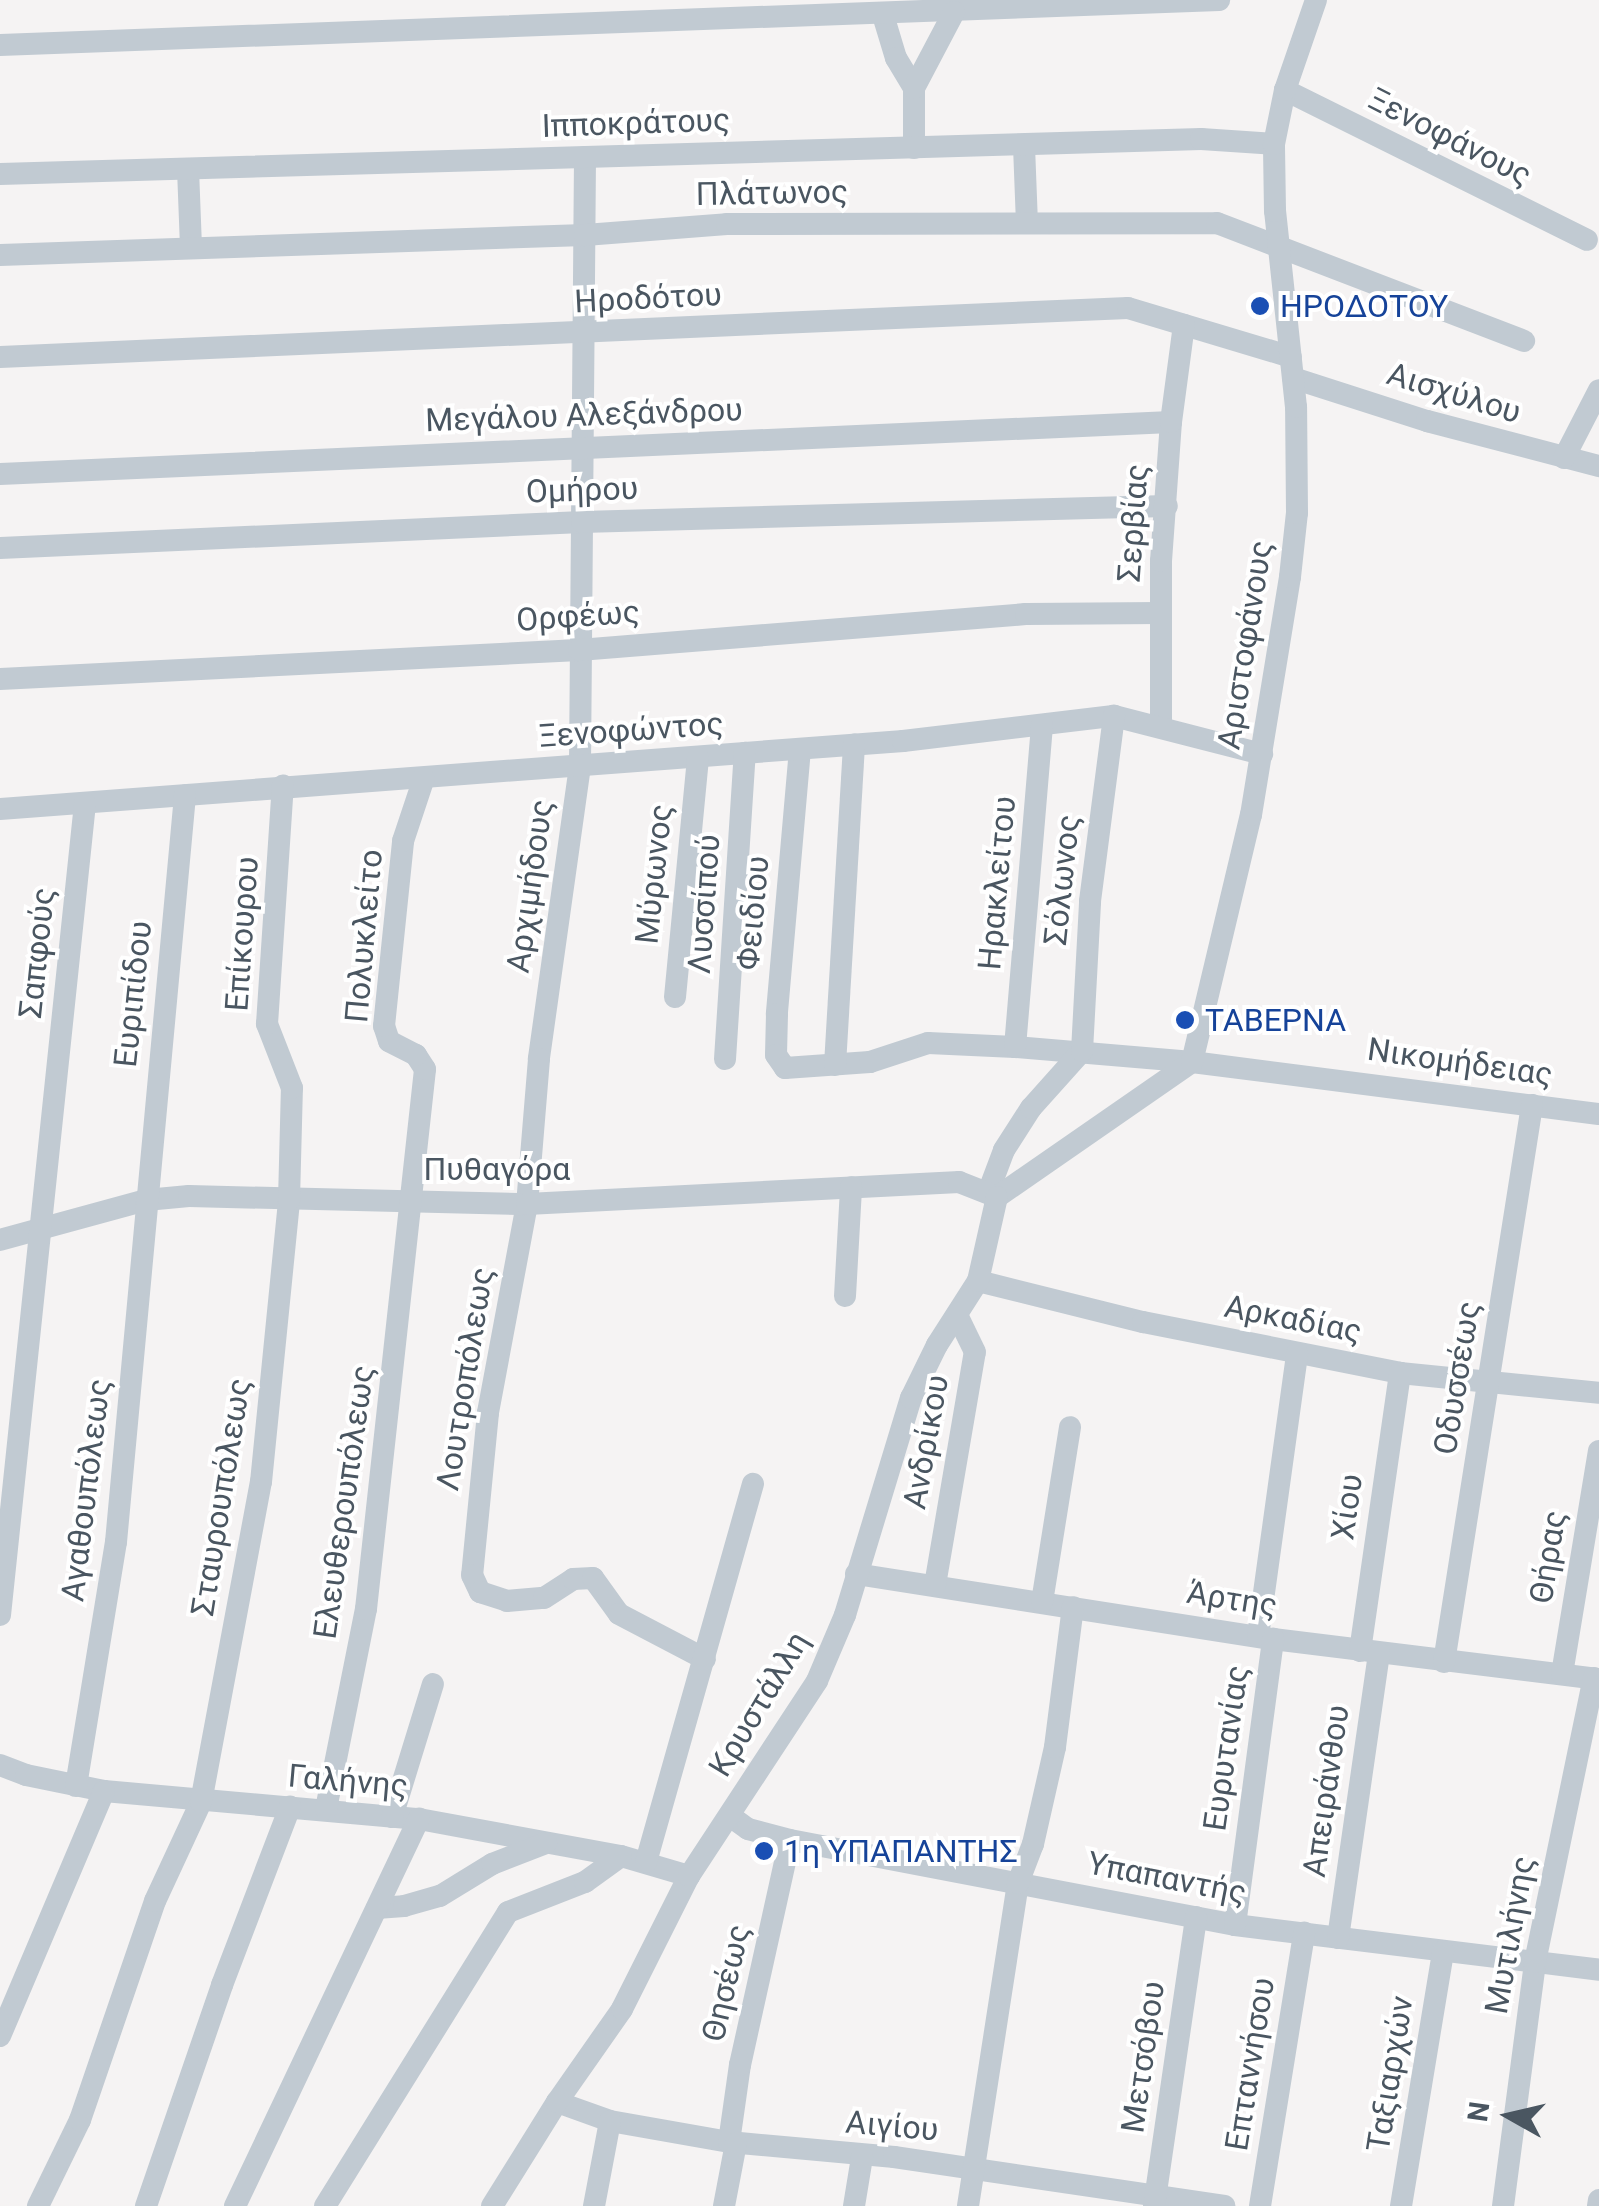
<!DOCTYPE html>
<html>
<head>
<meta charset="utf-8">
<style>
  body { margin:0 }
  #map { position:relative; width:1599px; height:2206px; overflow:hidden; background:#f5f3f3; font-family:Roboto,sans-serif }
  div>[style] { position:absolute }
  .minor>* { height:22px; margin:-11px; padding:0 11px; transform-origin:11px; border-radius:11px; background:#c1cad2 }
  .dots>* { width:28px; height:28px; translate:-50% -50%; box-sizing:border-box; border:5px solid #fff; border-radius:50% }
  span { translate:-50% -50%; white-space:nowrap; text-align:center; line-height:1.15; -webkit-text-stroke:8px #fff; paint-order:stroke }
  .street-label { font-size:32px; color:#4a5661 }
  .transit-label { font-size:32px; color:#164399 }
  .left { translate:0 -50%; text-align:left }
  .north { position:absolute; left:1459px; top:2066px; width:100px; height:100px; -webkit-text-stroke:8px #fff; paint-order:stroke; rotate:278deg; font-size:28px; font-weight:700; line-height:40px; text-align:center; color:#4a5661 }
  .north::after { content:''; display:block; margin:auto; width:35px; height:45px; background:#4a5661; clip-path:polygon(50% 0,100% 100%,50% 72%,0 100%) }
</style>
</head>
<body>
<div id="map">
  <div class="minor">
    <i style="left:883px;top:15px;width:45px;rotate:73.2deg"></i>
    <i style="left:896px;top:58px;width:35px;rotate:59deg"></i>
    <i style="left:0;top:45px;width:1220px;rotate:-2.11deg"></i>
    <i style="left:1285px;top:90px;width:337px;rotate:26.4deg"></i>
    <i style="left:1024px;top:146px;width:77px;rotate:87.8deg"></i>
    <i style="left:914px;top:148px;width:60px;rotate:-90deg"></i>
    <i style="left:914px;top:88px;width:86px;rotate:-62.2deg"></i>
    <i style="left:585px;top:157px;width:609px;rotate:90.47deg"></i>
    <i style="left:580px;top:766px;width:296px;rotate:98deg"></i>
    <i style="left:539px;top:1059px;width:145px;rotate:94.7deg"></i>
    <i style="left:527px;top:1204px;width:213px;rotate:100.6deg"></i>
    <i style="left:488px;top:1413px;width:163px;rotate:95.6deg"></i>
    <i style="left:472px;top:1575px;width:19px;rotate:65deg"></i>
    <i style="left:480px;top:1592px;width:28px;rotate:18deg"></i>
    <i style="left:507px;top:1601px;width:37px;rotate:-5deg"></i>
    <i style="left:544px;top:1598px;width:35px;rotate:-33deg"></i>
    <i style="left:573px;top:1579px;width:20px;rotate:-3deg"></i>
    <i style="left:593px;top:1578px;width:44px;rotate:54.2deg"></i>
    <i style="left:619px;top:1614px;width:97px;rotate:27.6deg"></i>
    <i style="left:188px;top:169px;width:77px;rotate:87.8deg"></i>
    <i style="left:0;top:174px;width:1202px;rotate:-1.67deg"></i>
    <i style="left:1201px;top:139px;width:73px;rotate:3.9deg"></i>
    <i style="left:0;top:255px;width:585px;rotate:-1.96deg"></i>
    <i style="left:585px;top:235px;width:142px;rotate:-4.4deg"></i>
    <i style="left:727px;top:224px;width:490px;rotate:-0.1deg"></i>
    <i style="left:1217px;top:223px;width:329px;rotate:21deg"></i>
    <i style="left:0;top:357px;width:1129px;rotate:-2.49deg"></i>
    <i style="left:1128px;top:308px;width:170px;rotate:16.7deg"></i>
    <i style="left:1293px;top:378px;width:141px;rotate:17.8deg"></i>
    <i style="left:1427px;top:421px;width:178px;rotate:14.7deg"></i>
    <i style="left:1564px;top:458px;width:76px;rotate:-62.8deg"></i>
    <i style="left:0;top:474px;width:1172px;rotate:-2.54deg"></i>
    <i style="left:0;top:548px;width:583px;rotate:-2.56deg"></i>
    <i style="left:582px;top:522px;width:585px;rotate:-1.57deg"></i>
    <i style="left:0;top:679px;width:580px;rotate:-2.87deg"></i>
    <i style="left:579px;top:650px;width:448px;rotate:-4.6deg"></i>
    <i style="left:1026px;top:614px;width:134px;rotate:-0.4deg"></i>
    <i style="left:1161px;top:725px;width:164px;rotate:-90deg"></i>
    <i style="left:1161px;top:561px;width:139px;rotate:-85.9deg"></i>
    <i style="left:1171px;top:422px;width:98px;rotate:-82.4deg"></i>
    <i style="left:800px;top:749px;width:266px;rotate:95deg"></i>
    <i style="left:777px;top:1014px;width:41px;rotate:91.4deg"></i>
    <i style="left:776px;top:1055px;width:16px;rotate:55deg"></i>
    <i style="left:785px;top:1068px;width:85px;rotate:-4deg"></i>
    <i style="left:870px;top:1062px;width:61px;rotate:-18.1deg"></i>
    <i style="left:928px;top:1043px;width:87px;rotate:2.6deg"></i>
    <i style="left:1015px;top:1047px;width:178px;rotate:4.8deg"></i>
    <i style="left:1192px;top:1062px;width:410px;rotate:7.3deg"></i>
    <i style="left:0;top:809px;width:906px;rotate:-4.31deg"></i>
    <i style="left:903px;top:741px;width:212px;rotate:-6.8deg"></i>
    <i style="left:1114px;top:716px;width:153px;rotate:14.4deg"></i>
    <i style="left:675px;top:997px;width:240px;rotate:-84.5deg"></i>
    <i style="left:1015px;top:1047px;width:323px;rotate:-85.2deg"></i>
    <i style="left:725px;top:1059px;width:307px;rotate:-86.3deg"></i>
    <i style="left:835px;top:1065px;width:321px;rotate:-86.6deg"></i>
    <i style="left:989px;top:1190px;width:43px;rotate:-69.4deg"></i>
    <i style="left:1004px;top:1150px;width:50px;rotate:-57.3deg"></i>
    <i style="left:1031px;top:1108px;width:76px;rotate:-48.2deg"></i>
    <i style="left:1082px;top:1051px;width:150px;rotate:-86.9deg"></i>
    <i style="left:1090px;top:901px;width:187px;rotate:-82.6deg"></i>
    <i style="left:997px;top:1197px;width:237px;rotate:-34.7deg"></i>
    <i style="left:1192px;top:1062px;width:254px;rotate:-76.6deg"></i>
    <i style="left:1251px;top:815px;width:241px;rotate:-80.7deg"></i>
    <i style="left:1290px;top:577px;width:64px;rotate:-83.8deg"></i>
    <i style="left:1297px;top:513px;width:106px;rotate:-90.5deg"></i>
    <i style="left:1296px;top:407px;width:197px;rotate:-96.1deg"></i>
    <i style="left:1275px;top:211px;width:67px;rotate:-90.9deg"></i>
    <i style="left:1274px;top:144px;width:55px;rotate:-78.5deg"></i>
    <i style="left:1285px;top:90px;width:95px;rotate:-71deg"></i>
    <i style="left:0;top:1240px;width:151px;rotate:-15.3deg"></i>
    <i style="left:146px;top:1200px;width:43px;rotate:-5.3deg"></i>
    <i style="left:189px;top:1196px;width:338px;rotate:1.4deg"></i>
    <i style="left:527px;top:1204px;width:433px;rotate:-2.9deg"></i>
    <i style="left:959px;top:1182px;width:41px;rotate:21.5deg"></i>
    <i style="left:978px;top:1281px;width:170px;rotate:14deg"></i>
    <i style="left:1143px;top:1322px;width:262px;rotate:11.2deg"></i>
    <i style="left:1400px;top:1373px;width:200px;rotate:5.7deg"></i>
    <i style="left:845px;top:1296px;width:109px;rotate:-86.8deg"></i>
    <i style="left:856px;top:1574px;width:422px;rotate:8.9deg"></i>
    <i style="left:1273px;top:1639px;width:328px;rotate:7deg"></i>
    <i style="left:935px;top:1585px;width:236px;rotate:-80.3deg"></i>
    <i style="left:975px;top:1352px;width:41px;rotate:-115.9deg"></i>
    <i style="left:1042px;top:1602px;width:177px;rotate:-80.9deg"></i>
    <i style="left:0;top:1615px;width:816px;rotate:-84.02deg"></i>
    <i style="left:1258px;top:1636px;width:285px;rotate:-82.1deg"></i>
    <i style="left:1360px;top:1651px;width:281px;rotate:-81.8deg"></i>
    <i style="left:1444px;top:1662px;width:564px;rotate:-81.02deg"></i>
    <i style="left:1562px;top:1674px;width:226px;rotate:-80.6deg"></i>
    <i style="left:0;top:1765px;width:28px;rotate:21deg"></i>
    <i style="left:26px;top:1775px;width:80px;rotate:11.6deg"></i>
    <i style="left:104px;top:1791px;width:316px;rotate:5.1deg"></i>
    <i style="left:419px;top:1819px;width:205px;rotate:10.4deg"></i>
    <i style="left:621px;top:1856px;width:71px;rotate:16.4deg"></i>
    <i style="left:76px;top:1786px;width:247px;rotate:-80.7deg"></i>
    <i style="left:116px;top:1542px;width:750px;rotate:-84.72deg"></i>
    <i style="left:326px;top:1809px;width:204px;rotate:-78.7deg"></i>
    <i style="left:366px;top:1609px;width:543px;rotate:-83.76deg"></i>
    <i style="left:425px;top:1069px;width:17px;rotate:-123deg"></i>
    <i style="left:416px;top:1055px;width:30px;rotate:-153deg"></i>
    <i style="left:389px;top:1041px;width:16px;rotate:-108deg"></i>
    <i style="left:384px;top:1026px;width:186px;rotate:-84.1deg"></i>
    <i style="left:403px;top:841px;width:66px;rotate:-71.6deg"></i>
    <i style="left:730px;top:1816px;width:22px;rotate:36deg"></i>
    <i style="left:748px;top:1829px;width:43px;rotate:14.7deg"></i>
    <i style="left:790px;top:1840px;width:453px;rotate:10.8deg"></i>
    <i style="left:1235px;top:1925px;width:367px;rotate:7deg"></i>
    <i style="left:392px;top:1817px;width:139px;rotate:-72.9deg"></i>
    <i style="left:646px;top:1862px;width:393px;rotate:-74.2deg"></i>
    <i style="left:377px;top:1908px;width:27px;rotate:-4deg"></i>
    <i style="left:404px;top:1906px;width:37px;rotate:-16deg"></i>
    <i style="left:440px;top:1896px;width:61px;rotate:-31.6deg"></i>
    <i style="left:492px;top:1864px;width:58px;rotate:-21.3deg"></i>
    <i style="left:1235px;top:1925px;width:289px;rotate:-82.4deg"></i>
    <i style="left:1338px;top:1938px;width:288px;rotate:-81.8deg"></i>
    <i style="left:0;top:2036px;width:266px;rotate:-67deg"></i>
    <i style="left:557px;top:2102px;width:56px;rotate:19.7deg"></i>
    <i style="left:610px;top:2121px;width:121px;rotate:10deg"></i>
    <i style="left:729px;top:2142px;width:166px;rotate:5.2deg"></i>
    <i style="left:894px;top:2157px;width:334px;rotate:8.4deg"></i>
    <i style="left:729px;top:2142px;width:78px;rotate:-81.9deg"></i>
    <i style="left:740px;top:2065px;width:230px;rotate:-77.5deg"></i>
    <i style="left:38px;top:2206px;width:96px;rotate:-64deg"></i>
    <i style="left:80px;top:2120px;width:231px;rotate:-71.1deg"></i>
    <i style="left:155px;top:1901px;width:109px;rotate:-65.1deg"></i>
    <i style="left:201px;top:1802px;width:326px;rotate:-79.4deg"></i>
    <i style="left:261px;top:1482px;width:283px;rotate:-84.3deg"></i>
    <i style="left:289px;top:1200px;width:112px;rotate:-88.5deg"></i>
    <i style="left:292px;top:1088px;width:69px;rotate:-111.3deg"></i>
    <i style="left:267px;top:1024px;width:239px;rotate:-86.2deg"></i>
    <i style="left:146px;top:2206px;width:234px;rotate:-71deg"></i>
    <i style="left:222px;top:1985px;width:191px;rotate:-69.1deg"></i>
    <i style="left:235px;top:2206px;width:429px;rotate:-64.6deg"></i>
    <i style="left:325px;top:2206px;width:346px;rotate:-58.1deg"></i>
    <i style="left:508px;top:1912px;width:83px;rotate:-21.3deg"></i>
    <i style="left:585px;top:1882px;width:44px;rotate:-35.8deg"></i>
    <i style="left:492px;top:2206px;width:123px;rotate:-58deg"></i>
    <i style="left:557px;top:2102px;width:113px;rotate:-55deg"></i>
    <i style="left:622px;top:2009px;width:149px;rotate:-63.3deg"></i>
    <i style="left:689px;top:1876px;width:233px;rotate:-56.7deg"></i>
    <i style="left:817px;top:1681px;width:72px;rotate:-67deg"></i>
    <i style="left:845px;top:1615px;width:227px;rotate:-73.1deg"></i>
    <i style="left:911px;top:1398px;width:59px;rotate:-63.9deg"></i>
    <i style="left:937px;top:1345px;width:76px;rotate:-57.4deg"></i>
    <i style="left:978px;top:1281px;width:86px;rotate:-77.3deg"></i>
    <i style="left:594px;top:2206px;width:86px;rotate:-79.3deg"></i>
    <i style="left:724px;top:2206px;width:64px;rotate:-79.2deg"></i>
    <i style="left:854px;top:2206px;width:50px;rotate:-80.7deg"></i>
    <i style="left:968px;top:2206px;width:327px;rotate:-81.2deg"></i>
    <i style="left:1018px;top:1883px;width:42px;rotate:-69deg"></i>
    <i style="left:1033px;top:1844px;width:99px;rotate:-77.2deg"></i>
    <i style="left:1055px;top:1747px;width:141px;rotate:-82.7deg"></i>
    <i style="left:1154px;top:2206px;width:292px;rotate:-81.7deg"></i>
    <i style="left:1260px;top:2206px;width:277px;rotate:-80.8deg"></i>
    <i style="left:1401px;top:2206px;width:258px;rotate:-80.6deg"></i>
    <i style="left:1503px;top:2206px;width:246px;rotate:-82.5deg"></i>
    <i style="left:1535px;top:1962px;width:290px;rotate:-78.3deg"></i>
    <i style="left:1598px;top:2206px;width:6px;rotate:-81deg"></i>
  </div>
  <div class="dots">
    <i style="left:1260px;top:306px;background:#1a4fb4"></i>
    <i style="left:1185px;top:1020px;background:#1a4fb4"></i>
    <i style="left:764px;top:1851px;background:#1a4fb4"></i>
  </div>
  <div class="street-label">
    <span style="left:636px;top:123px;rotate:-2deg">Ιπποκράτους</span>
    <span style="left:1450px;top:137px;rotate:27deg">Ξενοφάνους</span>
    <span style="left:772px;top:193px;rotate:-1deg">Πλάτωνος</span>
    <span style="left:648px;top:298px;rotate:-3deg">Ηροδότου</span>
    <span style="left:1454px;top:393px;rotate:17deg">Αισχύλου</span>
    <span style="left:584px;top:415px;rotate:-2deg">Μεγάλου Αλεξάνδρου</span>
    <span style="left:582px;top:490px;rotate:-2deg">Ομήρου</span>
    <span style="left:1133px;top:523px;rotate:-86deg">Σερβίας</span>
    <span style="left:578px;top:616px;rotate:-4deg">Ορφέως</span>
    <span style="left:1245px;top:645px;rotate:-81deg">Αριστοφάνους</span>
    <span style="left:631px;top:730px;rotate:-4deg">Ξενοφώντος</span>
    <span style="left:654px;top:874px;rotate:-84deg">Μύρωνος</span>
    <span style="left:1062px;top:880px;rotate:-84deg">Σόλωνος</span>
    <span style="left:997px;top:883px;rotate:-85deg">Ηρακλείτου</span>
    <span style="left:530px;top:886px;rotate:-82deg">Αρχιμήδους</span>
    <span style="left:704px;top:904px;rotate:-86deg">Λυσσίπού</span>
    <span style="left:753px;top:913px;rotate:-85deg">Φειδίου</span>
    <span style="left:242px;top:934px;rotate:-86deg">Επίκουρου</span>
    <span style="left:364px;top:936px;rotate:-85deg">Πολυκλείτο</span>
    <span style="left:37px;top:953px;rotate:-84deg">Σαπφούς</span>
    <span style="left:133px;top:994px;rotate:-84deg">Ευριπίδου</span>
    <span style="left:1460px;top:1062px;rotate:8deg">Νικομήδειας</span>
    <span style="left:497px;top:1169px">Πυθαγόρα</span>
    <span style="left:1293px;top:1319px;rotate:11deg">Αρκαδίας</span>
    <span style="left:1457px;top:1378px;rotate:-81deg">Οδυσσέως</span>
    <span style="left:465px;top:1379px;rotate:-81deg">Λουτροπόλεως</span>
    <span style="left:926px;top:1442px;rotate:-80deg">Ανδρίκου</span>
    <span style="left:86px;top:1490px;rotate:-83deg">Αγαθουπόλεως</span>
    <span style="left:221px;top:1497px;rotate:-81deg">Σταυρουπόλεως</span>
    <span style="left:344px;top:1502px;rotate:-82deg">Ελευθερουπόλεως</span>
    <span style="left:1347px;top:1507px;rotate:-82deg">Χίου</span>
    <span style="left:1548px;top:1557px;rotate:-81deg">Θήρας</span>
    <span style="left:1232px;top:1599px;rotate:9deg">Άρτης</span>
    <span style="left:759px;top:1704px;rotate:-59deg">Κρυστάλλη</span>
    <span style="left:1226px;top:1748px;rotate:-82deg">Ευρυτανίας</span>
    <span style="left:348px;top:1781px;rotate:5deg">Γαλήνης</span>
    <span style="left:1326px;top:1791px;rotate:-82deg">Απειράνθου</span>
    <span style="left:1167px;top:1878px;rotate:11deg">Υπαπαντής</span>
    <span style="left:1510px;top:1935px;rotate:-80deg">Μυτιλήνης</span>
    <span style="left:726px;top:1983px;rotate:-77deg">Θησέως</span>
    <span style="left:1143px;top:2057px;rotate:-82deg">Μετσόβου</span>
    <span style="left:1250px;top:2064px;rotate:-81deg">Επταννήσου</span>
    <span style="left:1390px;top:2074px;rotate:-81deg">Ταξιαρχών</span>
    <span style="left:892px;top:2126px;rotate:5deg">Αιγίου</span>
  </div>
  <div class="transit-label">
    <span class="left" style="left:1280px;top:306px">ΗΡΟΔΟΤΟΥ</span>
    <span class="left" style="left:1205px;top:1020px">ΤΑΒΕΡΝΑ</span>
    <span class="left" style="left:784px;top:1851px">1η ΥΠΑΠΑΝΤΗΣ</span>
  </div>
  <div class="north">N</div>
</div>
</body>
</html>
